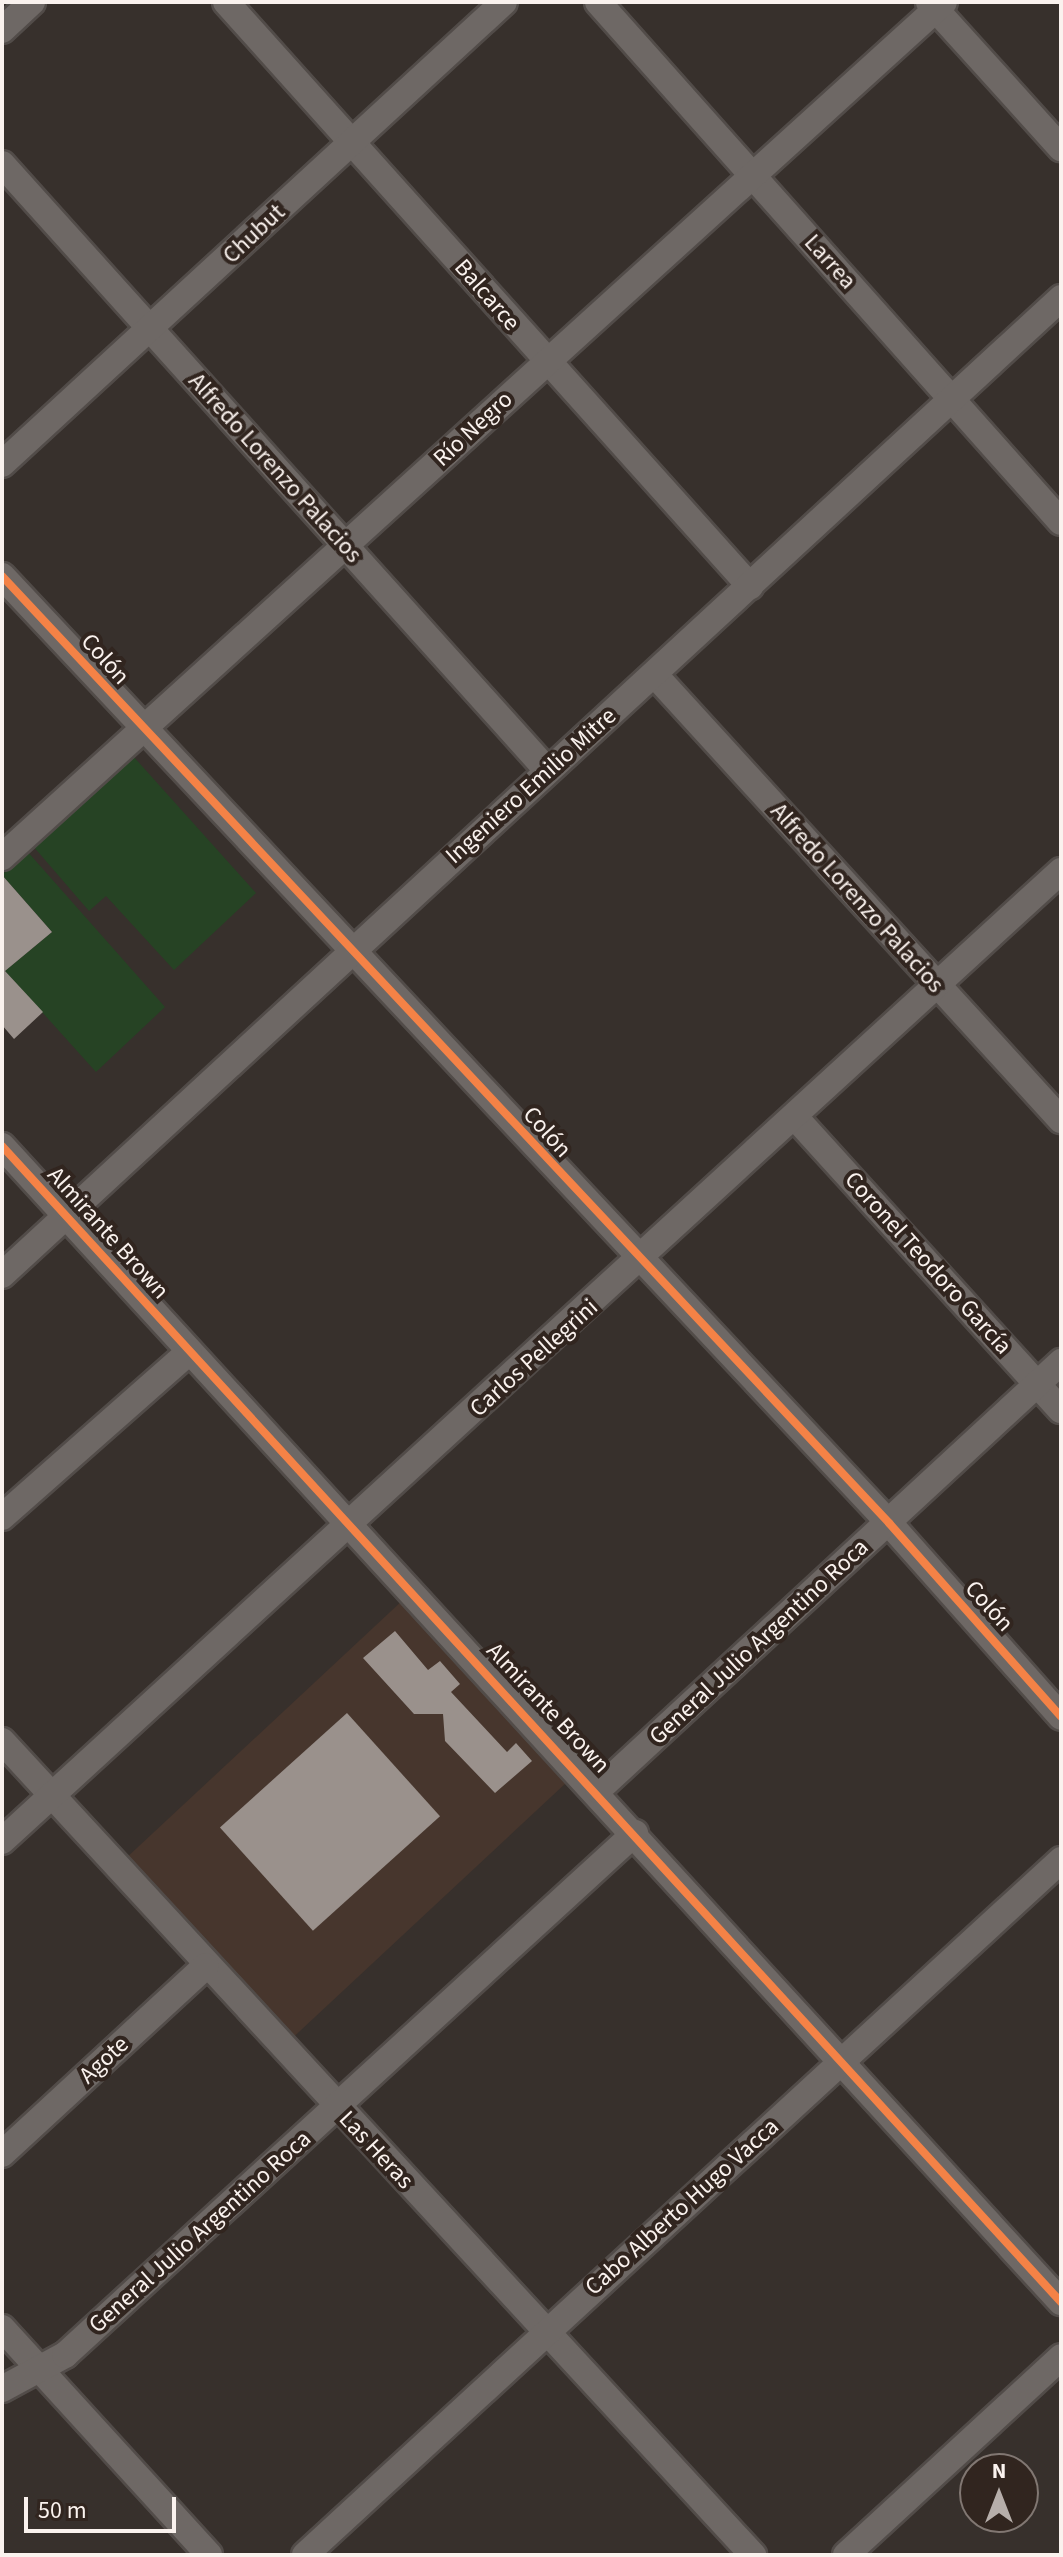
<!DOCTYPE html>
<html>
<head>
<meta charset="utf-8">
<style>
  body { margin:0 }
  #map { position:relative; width:1063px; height:2557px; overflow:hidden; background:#37302c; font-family:"Source Sans 3",sans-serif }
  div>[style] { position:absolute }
  .built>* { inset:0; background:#47362d; transform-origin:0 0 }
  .green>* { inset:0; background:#264324 }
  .building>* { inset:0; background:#9a918c; transform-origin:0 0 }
  .roads { filter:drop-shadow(2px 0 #524c49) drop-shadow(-2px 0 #524c49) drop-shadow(0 2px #524c49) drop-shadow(0 -2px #524c49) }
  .minor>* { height:26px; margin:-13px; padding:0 13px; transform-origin:13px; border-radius:13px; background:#6e6865 }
  .cycleway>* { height:8px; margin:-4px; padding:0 4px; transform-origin:4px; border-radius:4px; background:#f48246 }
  span { translate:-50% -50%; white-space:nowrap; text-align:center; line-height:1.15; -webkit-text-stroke:8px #31251f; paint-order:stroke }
  .street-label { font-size:24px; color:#faf2ee }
  .frame { position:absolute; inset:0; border:4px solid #faf2ee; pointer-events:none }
  .north { position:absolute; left:959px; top:2453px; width:80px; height:80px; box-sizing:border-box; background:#31251f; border:2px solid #817772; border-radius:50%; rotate:0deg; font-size:22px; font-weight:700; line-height:32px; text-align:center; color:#faf2ee }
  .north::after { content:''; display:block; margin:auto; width:28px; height:36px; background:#b6aeaa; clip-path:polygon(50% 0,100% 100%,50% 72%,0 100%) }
  .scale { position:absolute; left:24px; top:2497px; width:152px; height:36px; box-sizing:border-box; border:4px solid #faf2ee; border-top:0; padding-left:10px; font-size:24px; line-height:28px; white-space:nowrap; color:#faf2ee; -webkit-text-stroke:6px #31251f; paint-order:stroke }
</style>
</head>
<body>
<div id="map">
  <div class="built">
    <i style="left:404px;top:1599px;width:245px;height:385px;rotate:47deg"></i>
  </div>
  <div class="green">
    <i style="clip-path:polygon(133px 756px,256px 893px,174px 970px,106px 896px,89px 911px,33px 846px)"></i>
    <i style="clip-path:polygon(27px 851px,165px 1007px,96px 1072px,5px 971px,52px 932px,2px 875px)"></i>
  </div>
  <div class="building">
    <i style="clip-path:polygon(2px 875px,52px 932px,5px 971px,43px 1012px,14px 1039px,2px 1025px)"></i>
    <i style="clip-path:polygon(395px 1631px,428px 1670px,440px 1661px,460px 1684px,451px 1692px,507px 1752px,516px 1743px,532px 1761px,495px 1793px,445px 1741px,443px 1714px,414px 1714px,363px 1658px)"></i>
    <i style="left:347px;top:1713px;width:139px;height:171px;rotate:48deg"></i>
  </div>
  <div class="roads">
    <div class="minor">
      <i style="left:226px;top:2px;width:785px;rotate:48.1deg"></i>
      <i style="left:598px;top:2px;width:696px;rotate:48.32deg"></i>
      <i style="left:929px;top:2px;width:197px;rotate:47.9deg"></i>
      <i style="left:2px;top:30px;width:41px;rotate:-43deg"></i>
      <i style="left:2px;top:164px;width:816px;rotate:48.03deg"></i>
      <i style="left:2px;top:464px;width:682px;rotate:-42.62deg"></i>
      <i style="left:2px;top:576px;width:1298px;rotate:46.87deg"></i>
      <i style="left:889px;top:1523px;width:259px;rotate:48.4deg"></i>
      <i style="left:654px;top:674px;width:604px;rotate:47.62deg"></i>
      <i style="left:2px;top:857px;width:1272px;rotate:-42.23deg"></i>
      <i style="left:794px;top:1116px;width:397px;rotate:47.8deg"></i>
      <i style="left:2px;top:1146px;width:1568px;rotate:47.51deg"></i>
      <i style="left:2px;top:1275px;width:1441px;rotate:-42.69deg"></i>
      <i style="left:2px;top:1517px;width:249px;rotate:-41.4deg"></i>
      <i style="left:2px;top:1741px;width:1108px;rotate:47.31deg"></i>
      <i style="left:598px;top:1790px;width:631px;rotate:-42.75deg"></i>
      <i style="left:2px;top:1841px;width:1436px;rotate:-42.49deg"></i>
      <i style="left:2px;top:2154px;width:277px;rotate:-42.7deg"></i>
      <i style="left:2px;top:2328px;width:307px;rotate:47.6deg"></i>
      <i style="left:2px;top:2389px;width:72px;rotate:-28.4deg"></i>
      <i style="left:65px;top:2355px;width:773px;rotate:-42.48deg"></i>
      <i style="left:305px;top:2555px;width:1027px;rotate:-42.59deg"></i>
      <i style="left:846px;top:2555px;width:292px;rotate:-42.6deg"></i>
    </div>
  </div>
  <div class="cycleway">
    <i style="left:2px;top:576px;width:1298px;rotate:46.87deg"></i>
    <i style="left:889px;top:1523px;width:259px;rotate:48.4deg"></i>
    <i style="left:2px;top:1146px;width:1568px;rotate:47.51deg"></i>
  </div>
  <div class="street-label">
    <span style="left:254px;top:234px;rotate:-43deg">Chubut</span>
    <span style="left:830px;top:262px;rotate:48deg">Larrea</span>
    <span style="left:487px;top:295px;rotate:49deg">Balcarce</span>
    <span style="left:473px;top:429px;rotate:-43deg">Río Negro</span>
    <span style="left:275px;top:468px;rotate:48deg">Alfredo Lorenzo Palacios</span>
    <span style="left:105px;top:659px;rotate:48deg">Colón</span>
    <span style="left:531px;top:786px;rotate:-42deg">Ingeniero Emilio Mitre</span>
    <span style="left:857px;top:898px;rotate:48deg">Alfredo Lorenzo Palacios</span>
    <span style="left:547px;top:1132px;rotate:48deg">Colón</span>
    <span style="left:108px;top:1233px;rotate:48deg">Almirante Brown</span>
    <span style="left:928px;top:1263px;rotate:48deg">Coronel Teodoro García</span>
    <span style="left:534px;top:1358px;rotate:-42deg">Carlos Pellegrini</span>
    <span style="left:989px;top:1606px;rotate:48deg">Colón</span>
    <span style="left:759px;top:1642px;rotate:-43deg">General Julio Argentino Roca</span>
    <span style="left:548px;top:1708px;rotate:47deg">Almirante Brown</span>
    <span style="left:104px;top:2060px;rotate:-43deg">Agote</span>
    <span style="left:376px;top:2150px;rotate:47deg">Las Heras</span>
    <span style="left:682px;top:2207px;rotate:-42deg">Cabo Alberto Hugo Vacca</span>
    <span style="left:200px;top:2232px;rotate:-42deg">General Julio Argentino Roca</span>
  </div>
  <div class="frame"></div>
  <div class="north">N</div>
  <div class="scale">50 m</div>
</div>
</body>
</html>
